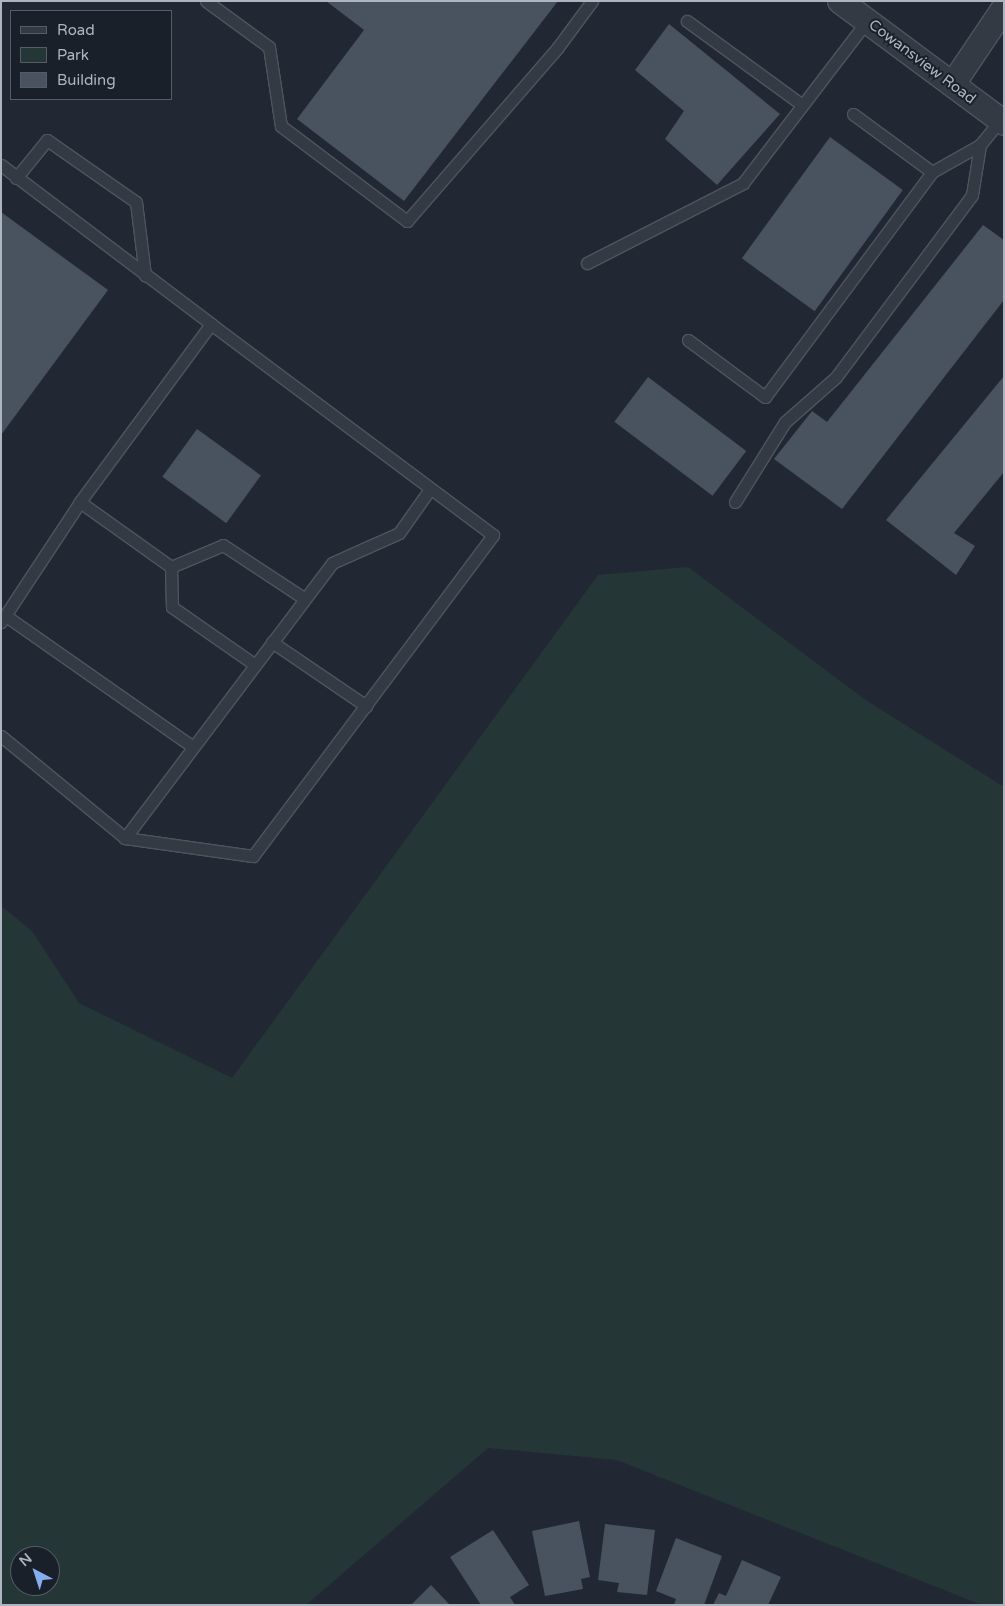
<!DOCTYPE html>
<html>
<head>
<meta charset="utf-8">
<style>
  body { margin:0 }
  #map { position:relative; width:1005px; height:1606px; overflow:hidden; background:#212834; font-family:"Varela Round",sans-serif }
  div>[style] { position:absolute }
  .green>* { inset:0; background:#253637 }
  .building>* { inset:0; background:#49525f; transform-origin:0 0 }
  .roads { filter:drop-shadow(1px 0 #4e555f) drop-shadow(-1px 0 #4e555f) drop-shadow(0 1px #4e555f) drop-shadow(0 -1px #4e555f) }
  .lane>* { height:11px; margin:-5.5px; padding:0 5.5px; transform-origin:5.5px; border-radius:5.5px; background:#343a44 }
  .street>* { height:24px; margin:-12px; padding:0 12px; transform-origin:12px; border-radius:12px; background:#343a44 }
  span { translate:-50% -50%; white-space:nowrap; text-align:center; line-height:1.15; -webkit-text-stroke:4px #192029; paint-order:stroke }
  .street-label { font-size:15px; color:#aeb5c1 }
  .frame { position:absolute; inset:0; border:2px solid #aeb5c1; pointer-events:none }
  .legend { position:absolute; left:10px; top:10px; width:162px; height:90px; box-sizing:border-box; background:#192029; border:1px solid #555c66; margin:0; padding:6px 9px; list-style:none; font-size:15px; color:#aeb5c1 }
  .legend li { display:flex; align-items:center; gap:10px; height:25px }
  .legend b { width:25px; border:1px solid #555c66 }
  .north { position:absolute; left:10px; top:1546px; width:50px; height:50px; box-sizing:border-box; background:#192029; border:1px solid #555c66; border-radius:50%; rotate:320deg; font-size:14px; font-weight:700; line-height:20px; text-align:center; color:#aeb5c1 }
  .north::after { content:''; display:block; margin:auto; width:18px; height:22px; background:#86adee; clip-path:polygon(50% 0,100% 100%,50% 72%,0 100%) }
</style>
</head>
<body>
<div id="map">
  <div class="green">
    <i style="clip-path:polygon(evenodd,688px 567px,867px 701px,1004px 787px,1004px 1605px,982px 1605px,617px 1460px,488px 1448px,306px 1605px,1px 1605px,1px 906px,32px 931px,79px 1003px,232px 1078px,598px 575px,688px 567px,20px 1556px,50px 1556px,50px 1586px,20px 1586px,20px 1556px)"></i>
  </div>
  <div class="building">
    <i style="clip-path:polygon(326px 1px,558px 1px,404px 201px,297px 119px,364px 30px)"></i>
    <i style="clip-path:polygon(669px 24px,780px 114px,717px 185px,665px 139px,684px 111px,635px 70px)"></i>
    <i style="left:830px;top:137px;width:90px;height:150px;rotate:36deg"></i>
    <i style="clip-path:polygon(1px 212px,108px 290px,1px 435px)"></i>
    <i style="clip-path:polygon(983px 225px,1004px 240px,1004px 300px,842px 509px,774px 459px,812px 411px,827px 422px)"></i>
    <i style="clip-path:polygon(1004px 376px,1004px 472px,954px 533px,975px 546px,956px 575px,886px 520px)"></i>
    <i style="left:648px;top:377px;width:123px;height:56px;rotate:37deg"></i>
    <i style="left:197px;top:429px;width:79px;height:59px;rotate:36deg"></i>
    <i style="clip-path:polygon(579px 1521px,590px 1577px,581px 1579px,583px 1589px,545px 1596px,532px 1531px)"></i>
    <i style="clip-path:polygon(605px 1524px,655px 1530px,647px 1595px,617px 1592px,619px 1583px,598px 1580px)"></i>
    <i style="clip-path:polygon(493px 1530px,529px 1585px,510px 1597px,515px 1605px,481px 1605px,450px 1557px)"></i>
    <i style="clip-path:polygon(676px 1538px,722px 1556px,704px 1605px,674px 1605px,676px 1599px,656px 1591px)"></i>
    <i style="clip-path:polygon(742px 1560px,781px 1577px,768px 1605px,713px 1605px,719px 1593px,726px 1596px)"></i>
    <i style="clip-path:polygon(431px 1585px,450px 1605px,411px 1605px)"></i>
  </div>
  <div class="roads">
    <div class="lane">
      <i style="left:206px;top:1px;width:78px;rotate:36.1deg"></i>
      <i style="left:269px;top:47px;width:80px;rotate:81.4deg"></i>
      <i style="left:281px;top:126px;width:158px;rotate:37deg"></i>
      <i style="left:407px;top:221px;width:230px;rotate:-49deg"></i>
      <i style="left:558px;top:47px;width:57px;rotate:-53.5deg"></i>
      <i style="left:687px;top:21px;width:142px;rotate:36.1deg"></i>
      <i style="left:853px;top:114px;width:98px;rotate:36.3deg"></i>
      <i style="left:932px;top:172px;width:55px;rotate:-29.4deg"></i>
      <i style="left:1px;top:165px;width:263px;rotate:37.1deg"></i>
      <i style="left:211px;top:324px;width:221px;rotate:126.4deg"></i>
      <i style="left:80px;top:502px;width:144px;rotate:123.4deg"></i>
      <i style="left:16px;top:178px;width:49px;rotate:-50.8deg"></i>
      <i style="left:47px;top:140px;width:108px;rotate:34.9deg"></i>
      <i style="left:136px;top:202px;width:74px;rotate:83deg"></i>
      <i style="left:587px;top:263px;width:175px;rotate:-27.1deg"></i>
      <i style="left:743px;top:183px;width:204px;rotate:-52.6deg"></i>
      <i style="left:688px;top:340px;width:96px;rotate:36.5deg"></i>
      <i style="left:765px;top:397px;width:280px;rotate:-53.4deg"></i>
      <i style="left:80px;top:502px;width:112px;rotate:35.5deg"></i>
      <i style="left:171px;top:567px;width:40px;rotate:88.6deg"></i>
      <i style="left:172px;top:607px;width:101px;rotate:34.9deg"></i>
      <i style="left:735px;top:502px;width:94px;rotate:-58deg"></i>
      <i style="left:785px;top:422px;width:68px;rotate:-41.4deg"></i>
      <i style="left:836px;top:377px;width:227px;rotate:-53.2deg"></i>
      <i style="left:972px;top:195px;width:51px;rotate:-80.9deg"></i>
      <i style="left:980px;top:145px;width:32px;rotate:-51deg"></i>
      <i style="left:171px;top:567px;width:56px;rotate:-22.9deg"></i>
      <i style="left:223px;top:545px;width:98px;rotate:33.4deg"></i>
      <i style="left:6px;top:616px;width:228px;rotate:35deg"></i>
      <i style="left:272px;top:642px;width:114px;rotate:34.2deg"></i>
      <i style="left:1px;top:736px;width:161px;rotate:39.4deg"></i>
      <i style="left:125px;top:838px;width:129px;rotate:8deg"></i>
      <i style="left:253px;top:856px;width:401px;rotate:-53.2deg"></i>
      <i style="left:493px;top:535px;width:352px;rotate:-143.2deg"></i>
      <i style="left:125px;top:838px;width:344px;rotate:-53deg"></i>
      <i style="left:332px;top:563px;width:73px;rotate:-24.1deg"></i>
      <i style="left:399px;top:533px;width:54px;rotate:-54.8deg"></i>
    </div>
    <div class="street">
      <i style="left:840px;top:1px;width:204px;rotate:36.6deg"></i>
      <i style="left:953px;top:84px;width:92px;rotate:-56.1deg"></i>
    </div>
  </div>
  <div class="street-label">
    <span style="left:922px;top:62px;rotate:37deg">Cowansview Road</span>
  </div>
  <div class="frame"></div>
  <ul class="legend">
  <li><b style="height:6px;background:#343a44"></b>Road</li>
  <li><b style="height:14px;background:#253637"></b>Park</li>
  <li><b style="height:14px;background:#49525f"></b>Building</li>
  </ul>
  <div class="north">N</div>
</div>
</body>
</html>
